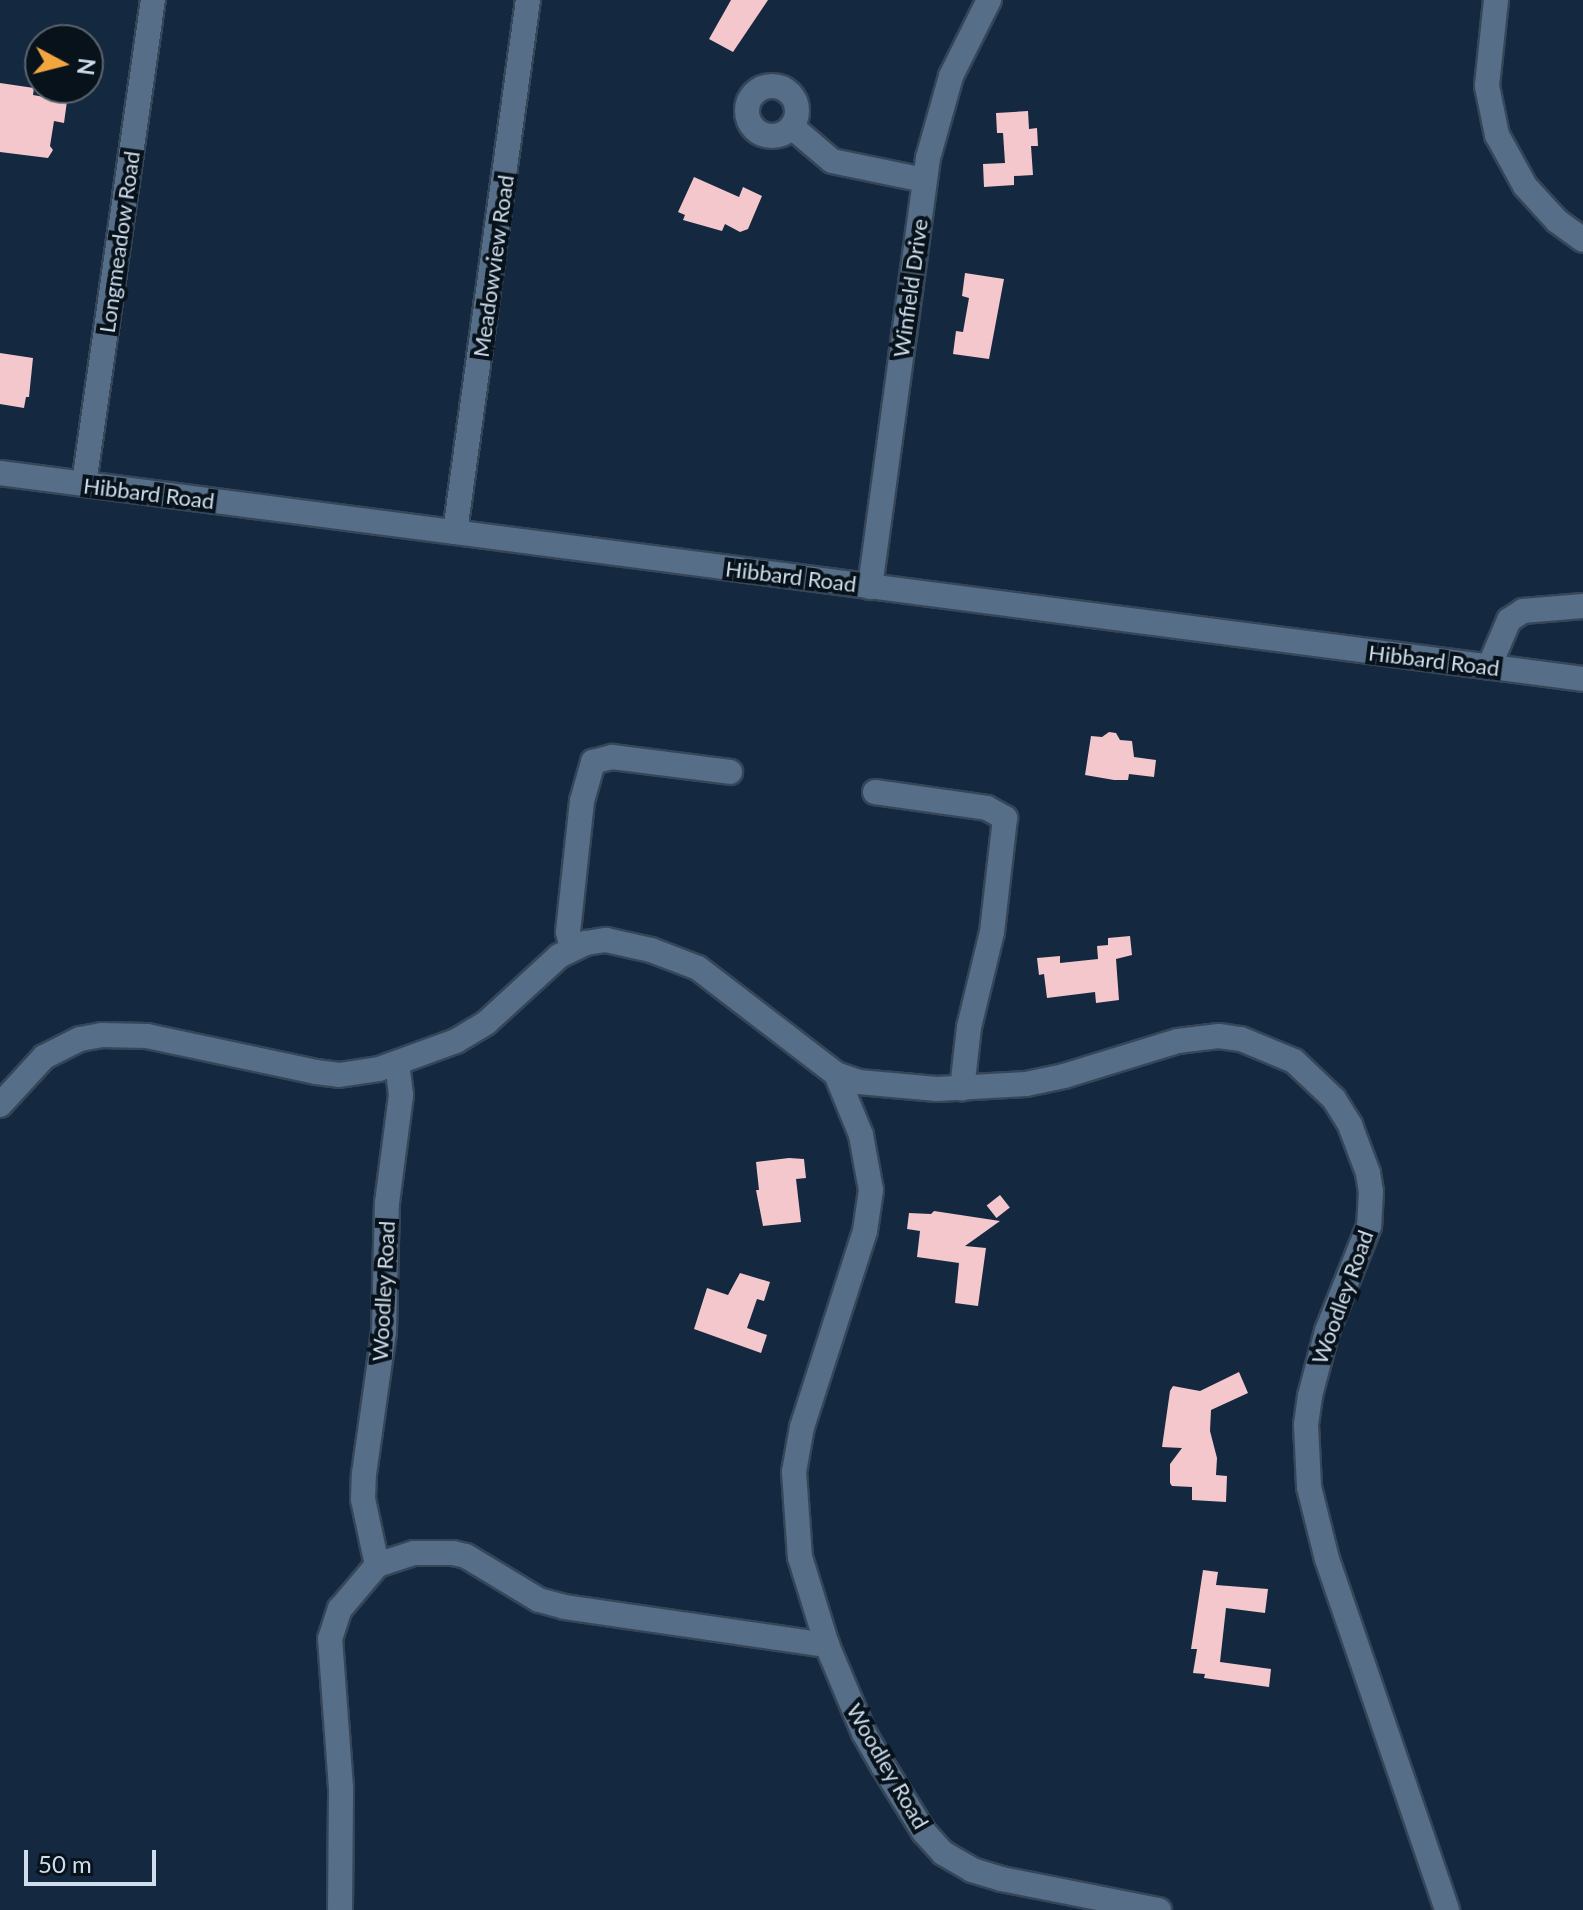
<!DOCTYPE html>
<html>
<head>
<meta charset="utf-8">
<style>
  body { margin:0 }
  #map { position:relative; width:1583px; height:1910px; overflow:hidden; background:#142940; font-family:Lato,sans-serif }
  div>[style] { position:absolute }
  .building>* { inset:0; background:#f3c7cc; transform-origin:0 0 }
  .roads { filter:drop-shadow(2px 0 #364659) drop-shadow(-2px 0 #364659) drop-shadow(0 2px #364659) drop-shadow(0 -2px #364659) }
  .minor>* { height:24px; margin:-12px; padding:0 12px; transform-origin:12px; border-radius:12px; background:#566e88 }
  .minor>.ring { margin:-12px; padding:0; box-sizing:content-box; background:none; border:24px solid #566e88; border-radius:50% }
  span { translate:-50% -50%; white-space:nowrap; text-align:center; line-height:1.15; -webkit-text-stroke:8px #08121b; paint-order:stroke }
  .street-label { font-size:22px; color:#cfddec }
  .north { position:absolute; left:24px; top:24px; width:80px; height:80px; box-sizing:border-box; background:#08121b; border:2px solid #58636f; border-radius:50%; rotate:97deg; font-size:22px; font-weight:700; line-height:32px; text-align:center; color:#cfddec }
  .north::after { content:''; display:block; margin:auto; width:28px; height:36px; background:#f1a640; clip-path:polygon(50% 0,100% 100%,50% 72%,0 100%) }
  .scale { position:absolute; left:24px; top:1850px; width:132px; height:36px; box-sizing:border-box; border:4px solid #cfddec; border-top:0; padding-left:10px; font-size:24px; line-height:28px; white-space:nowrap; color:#cfddec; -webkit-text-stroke:6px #08121b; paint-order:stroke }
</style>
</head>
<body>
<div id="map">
  <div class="building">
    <i style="clip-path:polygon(731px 0,768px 0,733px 52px,709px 39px)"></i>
    <i style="clip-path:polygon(0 83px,34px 88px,33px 95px,67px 101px,64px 123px,54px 121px,50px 146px,53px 150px,48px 158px,0 152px)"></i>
    <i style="clip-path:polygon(1028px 111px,1029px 129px,1037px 128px,1038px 146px,1031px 146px,1033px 175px,1014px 176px,1014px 185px,984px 187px,983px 164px,1005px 163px,1003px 133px,997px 133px,996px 113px)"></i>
    <i style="clip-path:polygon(694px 177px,739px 197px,743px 187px,762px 196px,748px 229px,740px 232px,725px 224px,722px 231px,683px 220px,685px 215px,678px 212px)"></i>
    <i style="clip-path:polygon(965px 273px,1004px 279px,989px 359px,953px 354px,956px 331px,963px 332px,969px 298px,962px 296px)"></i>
    <i style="clip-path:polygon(0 353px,33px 358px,29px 397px,26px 397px,24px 408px,0 404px)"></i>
    <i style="clip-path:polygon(1109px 732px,1116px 733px,1120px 740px,1132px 741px,1134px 757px,1156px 760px,1154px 777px,1129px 774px,1128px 780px,1114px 780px,1085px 775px,1091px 736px,1102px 737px)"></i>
    <i style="clip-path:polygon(1130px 936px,1132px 955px,1116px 959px,1119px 1000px,1096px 1003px,1095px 992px,1047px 998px,1044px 974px,1039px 975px,1037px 958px,1060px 956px,1060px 963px,1098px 959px,1097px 946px,1108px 945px,1108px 938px)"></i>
    <i style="clip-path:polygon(789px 1158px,804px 1159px,806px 1178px,796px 1179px,801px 1222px,763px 1226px,756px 1190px,759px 1190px,756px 1162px)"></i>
    <i style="left:1000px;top:1195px;width:16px;height:17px;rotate:52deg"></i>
    <i style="clip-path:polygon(934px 1211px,1000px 1221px,965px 1246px,986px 1248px,978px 1306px,955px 1303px,959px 1263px,917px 1257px,920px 1231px,907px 1229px,909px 1213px,931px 1214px)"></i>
    <i style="clip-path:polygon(740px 1273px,770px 1282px,764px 1301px,757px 1299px,747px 1328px,767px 1335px,761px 1353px,694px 1329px,707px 1288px,728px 1295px)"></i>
    <i style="clip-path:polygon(1239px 1372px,1248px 1393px,1211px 1410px,1210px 1431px,1217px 1458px,1216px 1475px,1227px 1476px,1226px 1502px,1192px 1500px,1192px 1487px,1172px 1486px,1170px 1483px,1170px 1464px,1182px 1448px,1162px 1447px,1170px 1391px,1173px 1386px,1200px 1391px)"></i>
    <i style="clip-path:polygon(1203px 1570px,1218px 1572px,1216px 1585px,1268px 1589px,1265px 1613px,1226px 1608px,1220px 1662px,1271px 1669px,1269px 1687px,1204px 1678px,1205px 1674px,1193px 1673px,1197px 1649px,1191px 1649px)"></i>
  </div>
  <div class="roads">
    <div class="minor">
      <i style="left:1496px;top:0;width:86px;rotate:96deg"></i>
      <i style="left:1487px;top:86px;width:50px;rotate:78.5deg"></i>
      <i style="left:1497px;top:135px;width:58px;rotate:61.2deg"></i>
      <i style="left:1525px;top:186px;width:47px;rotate:47.6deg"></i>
      <i style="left:1557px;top:221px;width:32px;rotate:36deg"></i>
      <i class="ring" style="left:747px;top:86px;width:26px;height:26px"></i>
      <i style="left:792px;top:127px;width:52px;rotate:40.4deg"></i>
      <i style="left:832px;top:161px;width:94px;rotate:11.7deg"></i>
      <i style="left:0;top:473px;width:1596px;rotate:7.41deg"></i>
      <i style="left:84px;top:484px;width:489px;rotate:-81.9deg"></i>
      <i style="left:455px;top:532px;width:537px;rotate:-82.19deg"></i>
      <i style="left:870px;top:587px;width:433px;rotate:-82.3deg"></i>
      <i style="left:928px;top:158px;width:85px;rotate:-74.3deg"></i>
      <i style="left:951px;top:76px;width:85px;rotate:-63.4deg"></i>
      <i style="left:1489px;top:667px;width:51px;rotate:-66.9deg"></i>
      <i style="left:1509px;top:620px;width:17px;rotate:-33deg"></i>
      <i style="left:1523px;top:611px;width:60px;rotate:-4.8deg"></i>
      <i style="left:875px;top:792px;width:113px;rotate:8.1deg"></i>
      <i style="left:987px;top:808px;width:21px;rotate:29deg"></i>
      <i style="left:1005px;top:818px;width:115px;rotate:96.5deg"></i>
      <i style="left:992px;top:932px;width:98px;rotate:103.6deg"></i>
      <i style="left:969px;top:1027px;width:62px;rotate:96.4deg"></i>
      <i style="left:572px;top:949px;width:17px;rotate:-103deg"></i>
      <i style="left:568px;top:932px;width:132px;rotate:-83.9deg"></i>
      <i style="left:582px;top:801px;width:41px;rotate:-74.2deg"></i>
      <i style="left:593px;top:762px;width:20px;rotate:-15deg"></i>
      <i style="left:612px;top:757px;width:119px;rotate:7.2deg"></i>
      <i style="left:836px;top:1074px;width:66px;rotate:67.7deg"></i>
      <i style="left:861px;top:1135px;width:56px;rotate:79.7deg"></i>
      <i style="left:871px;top:1190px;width:41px;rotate:98.3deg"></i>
      <i style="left:865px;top:1231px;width:206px;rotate:107.8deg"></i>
      <i style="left:802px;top:1427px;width:46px;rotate:100.1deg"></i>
      <i style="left:794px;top:1472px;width:85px;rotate:86deg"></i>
      <i style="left:800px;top:1557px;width:92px;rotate:72.9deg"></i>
      <i style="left:827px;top:1645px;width:95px;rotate:67.2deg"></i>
      <i style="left:864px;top:1733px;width:38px;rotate:60deg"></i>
      <i style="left:883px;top:1766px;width:78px;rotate:58.2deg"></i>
      <i style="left:924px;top:1832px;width:28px;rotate:48deg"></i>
      <i style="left:943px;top:1853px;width:34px;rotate:30deg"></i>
      <i style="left:972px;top:1870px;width:31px;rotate:17deg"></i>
      <i style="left:1002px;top:1879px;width:160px;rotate:11.2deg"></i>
      <i style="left:0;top:1105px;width:65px;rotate:-47.5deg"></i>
      <i style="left:44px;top:1057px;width:40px;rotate:-26.6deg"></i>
      <i style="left:80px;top:1039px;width:22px;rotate:-10deg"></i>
      <i style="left:102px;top:1035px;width:45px;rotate:1.3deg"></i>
      <i style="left:147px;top:1036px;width:173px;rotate:12deg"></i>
      <i style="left:316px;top:1072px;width:23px;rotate:7deg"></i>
      <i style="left:339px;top:1075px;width:40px;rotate:-8.5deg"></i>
      <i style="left:379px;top:1069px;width:82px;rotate:-20deg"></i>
      <i style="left:456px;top:1041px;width:35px;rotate:-31deg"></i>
      <i style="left:486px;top:1023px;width:99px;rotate:-42.5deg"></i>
      <i style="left:559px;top:956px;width:30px;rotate:-26deg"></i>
      <i style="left:586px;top:943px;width:20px;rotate:-9deg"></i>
      <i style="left:606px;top:940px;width:46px;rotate:12.5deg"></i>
      <i style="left:651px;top:950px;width:50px;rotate:21deg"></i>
      <i style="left:698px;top:968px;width:174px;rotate:37.5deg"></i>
      <i style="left:836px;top:1074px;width:24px;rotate:19deg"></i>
      <i style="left:859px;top:1082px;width:78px;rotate:5.1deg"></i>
      <i style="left:937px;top:1089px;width:89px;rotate:-3.2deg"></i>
      <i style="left:1026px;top:1084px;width:39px;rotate:-12deg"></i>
      <i style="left:1064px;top:1076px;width:119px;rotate:-17.1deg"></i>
      <i style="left:1178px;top:1041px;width:41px;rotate:-7deg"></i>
      <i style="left:1219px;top:1036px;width:22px;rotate:8deg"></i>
      <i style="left:1241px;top:1039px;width:57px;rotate:22.5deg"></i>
      <i style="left:1294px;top:1061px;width:55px;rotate:43.5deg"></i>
      <i style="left:1334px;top:1099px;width:31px;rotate:58deg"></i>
      <i style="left:1350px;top:1125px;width:51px;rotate:69.4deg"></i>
      <i style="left:1368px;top:1173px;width:18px;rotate:81deg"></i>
      <i style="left:1371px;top:1191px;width:35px;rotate:93deg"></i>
      <i style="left:1369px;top:1226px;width:113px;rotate:111.8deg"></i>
      <i style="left:1327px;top:1331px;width:67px;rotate:104.7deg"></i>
      <i style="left:1310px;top:1396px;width:29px;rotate:98deg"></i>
      <i style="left:1306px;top:1425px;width:62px;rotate:87.2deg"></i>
      <i style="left:1309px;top:1487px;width:74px;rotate:76deg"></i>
      <i style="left:1327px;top:1559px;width:371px;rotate:71.1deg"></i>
      <i style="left:377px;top:1565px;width:39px;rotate:-18deg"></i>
      <i style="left:414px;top:1553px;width:39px"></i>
      <i style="left:453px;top:1553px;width:13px;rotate:13deg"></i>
      <i style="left:466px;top:1556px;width:85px;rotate:31.1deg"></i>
      <i style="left:539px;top:1600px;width:27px;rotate:15deg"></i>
      <i style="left:565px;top:1607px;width:265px;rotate:8.3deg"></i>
      <i style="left:340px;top:1910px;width:122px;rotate:-89.5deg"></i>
      <i style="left:341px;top:1788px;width:149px;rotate:-94.2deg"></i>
      <i style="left:330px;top:1639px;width:32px;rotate:-72deg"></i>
      <i style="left:340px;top:1609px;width:57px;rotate:-49.9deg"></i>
      <i style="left:377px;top:1565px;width:67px;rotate:-102deg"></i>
      <i style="left:363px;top:1499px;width:25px;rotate:-88deg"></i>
      <i style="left:364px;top:1474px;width:143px;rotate:-82deg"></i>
      <i style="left:384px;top:1332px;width:129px;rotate:-88.7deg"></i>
      <i style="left:387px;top:1203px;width:109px;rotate:-82.6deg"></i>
      <i style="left:401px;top:1095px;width:31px;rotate:-97deg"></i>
    </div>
  </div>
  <div class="street-label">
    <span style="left:119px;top:242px;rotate:-82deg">Longmeadow Road</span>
    <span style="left:493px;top:266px;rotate:-82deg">Meadowview Road</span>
    <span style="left:910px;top:288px;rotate:-82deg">Winfield Drive</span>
    <span style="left:149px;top:493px;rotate:7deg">Hibbard Road</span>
    <span style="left:791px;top:576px;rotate:7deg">Hibbard Road</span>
    <span style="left:1434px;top:660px;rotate:7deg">Hibbard Road</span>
    <span style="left:383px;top:1291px;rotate:-87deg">Woodley Road</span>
    <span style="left:1342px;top:1297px;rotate:-70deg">Woodley Road</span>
    <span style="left:888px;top:1766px;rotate:60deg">Woodley Road</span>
  </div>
  <div class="north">N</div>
  <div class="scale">50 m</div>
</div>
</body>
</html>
